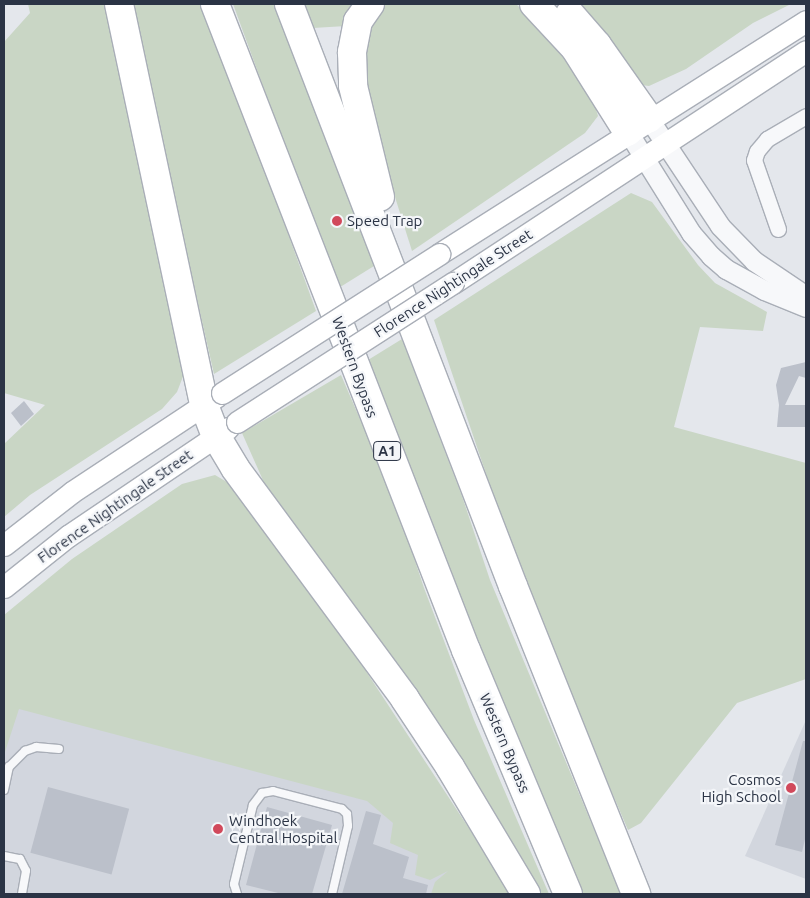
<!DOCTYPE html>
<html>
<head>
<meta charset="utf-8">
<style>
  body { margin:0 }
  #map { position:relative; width:810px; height:898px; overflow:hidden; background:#e4e7ec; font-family:Ubuntu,sans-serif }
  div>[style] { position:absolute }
  .built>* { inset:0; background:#d2d6de }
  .green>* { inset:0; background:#c9d6c5 }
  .building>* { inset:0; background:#bbc0ca; transform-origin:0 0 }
  .roads { filter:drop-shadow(1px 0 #a9aeb7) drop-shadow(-1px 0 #a9aeb7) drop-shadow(0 1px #a9aeb7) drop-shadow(0 -1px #a9aeb7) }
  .service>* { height:8px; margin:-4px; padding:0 4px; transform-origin:4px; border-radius:4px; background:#f7f8fa }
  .minor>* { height:15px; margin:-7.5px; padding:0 7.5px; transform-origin:7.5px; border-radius:7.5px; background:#f7f8fa }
  .tertiary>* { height:19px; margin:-9.5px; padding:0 9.5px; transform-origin:9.5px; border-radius:9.5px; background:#f7f8fa }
  .secondary>* { height:21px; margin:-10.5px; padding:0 10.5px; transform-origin:10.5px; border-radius:10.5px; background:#fff }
  .motorway>* { height:28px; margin:-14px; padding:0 14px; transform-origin:14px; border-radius:14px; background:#fff }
  .bridges { filter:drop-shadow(1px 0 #a9aeb7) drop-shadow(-1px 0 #a9aeb7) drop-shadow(0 1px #a9aeb7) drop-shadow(0 -1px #a9aeb7) }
  .secondary-bridge>* { height:21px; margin:-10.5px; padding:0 10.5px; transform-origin:10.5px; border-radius:10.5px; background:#fff }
  .dots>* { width:14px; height:14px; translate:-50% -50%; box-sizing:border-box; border:2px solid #f4f6f9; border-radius:50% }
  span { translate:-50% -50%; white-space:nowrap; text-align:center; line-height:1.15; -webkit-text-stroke:4.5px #f4f6f9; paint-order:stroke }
  .shield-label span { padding:1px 4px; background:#f4f6f9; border:1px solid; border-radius:4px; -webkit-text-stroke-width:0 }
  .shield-label { font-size:14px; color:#2b3445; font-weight:700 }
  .poi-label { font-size:15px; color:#2b3445 }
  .left { translate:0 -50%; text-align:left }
  .right { translate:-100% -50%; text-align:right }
  .street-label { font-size:15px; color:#2b3445 }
  .frame { position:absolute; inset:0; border:5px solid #2b3445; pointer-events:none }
</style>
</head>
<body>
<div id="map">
  <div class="built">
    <i style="clip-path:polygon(339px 690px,475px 894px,4px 894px,4px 730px,14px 699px)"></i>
    <i style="clip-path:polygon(806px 720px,806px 879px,745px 856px)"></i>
  </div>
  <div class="green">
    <i style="clip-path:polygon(28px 4px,110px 4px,184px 374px,177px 392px,162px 409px,30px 495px,4px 517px,4px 444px,45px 405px,4px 393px,4px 42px,30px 13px)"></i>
    <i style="clip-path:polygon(130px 4px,205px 4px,316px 311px,214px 374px)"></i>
    <i style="clip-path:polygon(233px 4px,277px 4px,358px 221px,374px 266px,337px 289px)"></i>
    <i style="clip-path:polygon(305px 4px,359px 4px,346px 26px,313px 28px)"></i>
    <i style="clip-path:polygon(384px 4px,516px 4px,544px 30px,594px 102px,598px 116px,585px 133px,412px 251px,371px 121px,365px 72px,364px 42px)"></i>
    <i style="clip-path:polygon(576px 4px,791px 4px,753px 23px,686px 69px,649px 86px,641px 85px)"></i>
    <i style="clip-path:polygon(631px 193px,652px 202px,698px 265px,715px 283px,767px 312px,763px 331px,700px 327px,674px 427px,806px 463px,806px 679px,737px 703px,641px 823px,628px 830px,556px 662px,502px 521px,434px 320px)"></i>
    <i style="clip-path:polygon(402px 339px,462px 496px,490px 580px,621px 894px,575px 894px,368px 360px)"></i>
    <i style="clip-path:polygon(341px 375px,395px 500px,424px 588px,474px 720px,549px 894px,535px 894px,399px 672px,266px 487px,242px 433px)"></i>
    <i style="clip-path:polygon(215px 475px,232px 485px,337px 627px,512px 894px,431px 894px,435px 882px,448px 871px,430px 880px,415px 875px,418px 855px,390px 843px,393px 823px,367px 801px,19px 709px,4px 755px,4px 615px,72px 559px,182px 484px)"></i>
  </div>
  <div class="building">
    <i style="clip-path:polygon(806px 362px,806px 378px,799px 376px,785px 405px,806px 405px,806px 427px,777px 427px,779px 405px,776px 385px,781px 368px)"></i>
    <i style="clip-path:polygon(24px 401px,34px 414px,21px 426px,11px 413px)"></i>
    <i style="clip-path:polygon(803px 741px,806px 741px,806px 835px,802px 852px,775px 845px)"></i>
    <i style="left:48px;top:787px;width:84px;height:68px;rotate:15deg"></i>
    <i style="clip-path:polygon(267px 807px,332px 825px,312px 894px,282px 894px,246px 885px)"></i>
    <i style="clip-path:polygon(366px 811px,381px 815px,373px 844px,409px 857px,403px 878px,428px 885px,426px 894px,342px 894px)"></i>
  </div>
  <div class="roads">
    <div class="service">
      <i style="left:4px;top:790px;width:24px;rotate:-78deg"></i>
      <i style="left:9px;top:767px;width:23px;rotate:-45deg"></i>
      <i style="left:25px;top:751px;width:12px;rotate:-20deg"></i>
      <i style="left:36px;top:747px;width:23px;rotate:5deg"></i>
      <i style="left:4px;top:856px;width:16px;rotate:11deg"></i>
      <i style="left:20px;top:859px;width:13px;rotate:63deg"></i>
      <i style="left:26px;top:871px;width:23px;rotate:100deg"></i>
      <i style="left:237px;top:894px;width:10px;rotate:-107deg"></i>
      <i style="left:234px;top:884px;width:81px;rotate:-76.5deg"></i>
      <i style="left:253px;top:805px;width:15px;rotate:-53deg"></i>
      <i style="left:262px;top:793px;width:11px;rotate:-10deg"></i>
      <i style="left:273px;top:791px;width:71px;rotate:14.6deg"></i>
      <i style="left:342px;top:809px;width:7px;rotate:45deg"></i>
      <i style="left:347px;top:814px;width:12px;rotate:85deg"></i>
      <i style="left:348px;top:826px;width:70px;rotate:103.2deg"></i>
    </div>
    <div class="minor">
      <i style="left:778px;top:229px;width:73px;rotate:-109.2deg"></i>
      <i style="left:754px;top:160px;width:9px;rotate:-72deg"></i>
      <i style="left:757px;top:151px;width:16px;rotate:-50deg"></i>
      <i style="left:767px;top:139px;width:45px;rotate:-30.5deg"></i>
    </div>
    <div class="tertiary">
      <i style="left:649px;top:119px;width:128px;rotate:56.4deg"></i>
      <i style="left:720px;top:226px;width:49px;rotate:45.8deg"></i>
      <i style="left:754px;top:261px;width:63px;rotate:33.9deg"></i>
      <i style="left:628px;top:132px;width:119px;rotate:58deg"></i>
      <i style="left:691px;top:233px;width:30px;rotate:49deg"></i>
      <i style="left:711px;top:256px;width:20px;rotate:41deg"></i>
      <i style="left:726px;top:269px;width:43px;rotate:28.9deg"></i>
      <i style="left:764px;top:290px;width:45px;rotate:22deg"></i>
    </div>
    <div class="secondary">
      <i style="left:439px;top:254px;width:435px;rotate:-32.4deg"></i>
      <i style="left:453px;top:283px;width:422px;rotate:-33.3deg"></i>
      <i style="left:4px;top:545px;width:86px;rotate:-37.9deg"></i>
      <i style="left:72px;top:492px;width:174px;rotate:-33.5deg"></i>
      <i style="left:4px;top:587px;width:82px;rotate:-38.6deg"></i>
      <i style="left:68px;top:536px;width:193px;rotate:-34deg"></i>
    </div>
    <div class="motorway">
      <i style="left:119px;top:4px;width:410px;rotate:78deg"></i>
      <i style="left:204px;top:405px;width:33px;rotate:69deg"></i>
      <i style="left:216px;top:436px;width:37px;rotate:59deg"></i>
      <i style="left:235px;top:468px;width:287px;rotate:53.6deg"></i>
      <i style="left:405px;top:699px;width:82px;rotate:56.5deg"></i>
      <i style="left:450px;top:767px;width:148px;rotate:59.1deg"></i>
      <i style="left:215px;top:4px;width:693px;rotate:68.77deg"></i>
      <i style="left:466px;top:650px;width:264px;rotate:67.3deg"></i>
      <i style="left:289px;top:4px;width:624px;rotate:68.95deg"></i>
      <i style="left:513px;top:586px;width:332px;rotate:68.2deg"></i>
      <i style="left:370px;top:4px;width:21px;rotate:125deg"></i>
      <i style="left:358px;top:21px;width:32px;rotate:101deg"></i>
      <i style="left:352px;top:52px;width:34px;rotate:88deg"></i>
      <i style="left:353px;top:86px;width:114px;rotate:76.3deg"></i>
      <i style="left:534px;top:4px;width:60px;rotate:47deg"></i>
      <i style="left:575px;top:48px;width:99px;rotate:57.8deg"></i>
      <i style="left:570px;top:14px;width:41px;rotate:48.9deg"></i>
      <i style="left:597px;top:45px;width:90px;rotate:54.9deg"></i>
    </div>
  </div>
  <div class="bridges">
    <div class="secondary-bridge">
      <i style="left:222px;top:393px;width:258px;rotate:-32.6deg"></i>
      <i style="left:237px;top:422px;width:257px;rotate:-32.8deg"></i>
    </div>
  </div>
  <div class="dots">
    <i style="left:337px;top:221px;background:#d1495b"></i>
    <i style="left:791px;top:788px;background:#d1495b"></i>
    <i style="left:218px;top:829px;background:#d1495b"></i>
  </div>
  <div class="shield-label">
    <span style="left:387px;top:451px">A1</span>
  </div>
  <div class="poi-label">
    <span class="left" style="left:347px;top:221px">Speed Trap</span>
    <span class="right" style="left:781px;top:788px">Cosmos<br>High School</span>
    <span class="left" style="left:229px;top:829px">Windhoek<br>Central Hospital</span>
  </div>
  <div class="street-label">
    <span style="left:453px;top:283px;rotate:-33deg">Florence Nightingale Street</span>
    <span style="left:355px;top:367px;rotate:70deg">Western Bypass</span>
    <span style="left:115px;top:506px;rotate:-35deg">Florence Nightingale Street</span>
    <span style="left:505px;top:743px;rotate:67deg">Western Bypass</span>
  </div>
  <div class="frame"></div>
</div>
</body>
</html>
